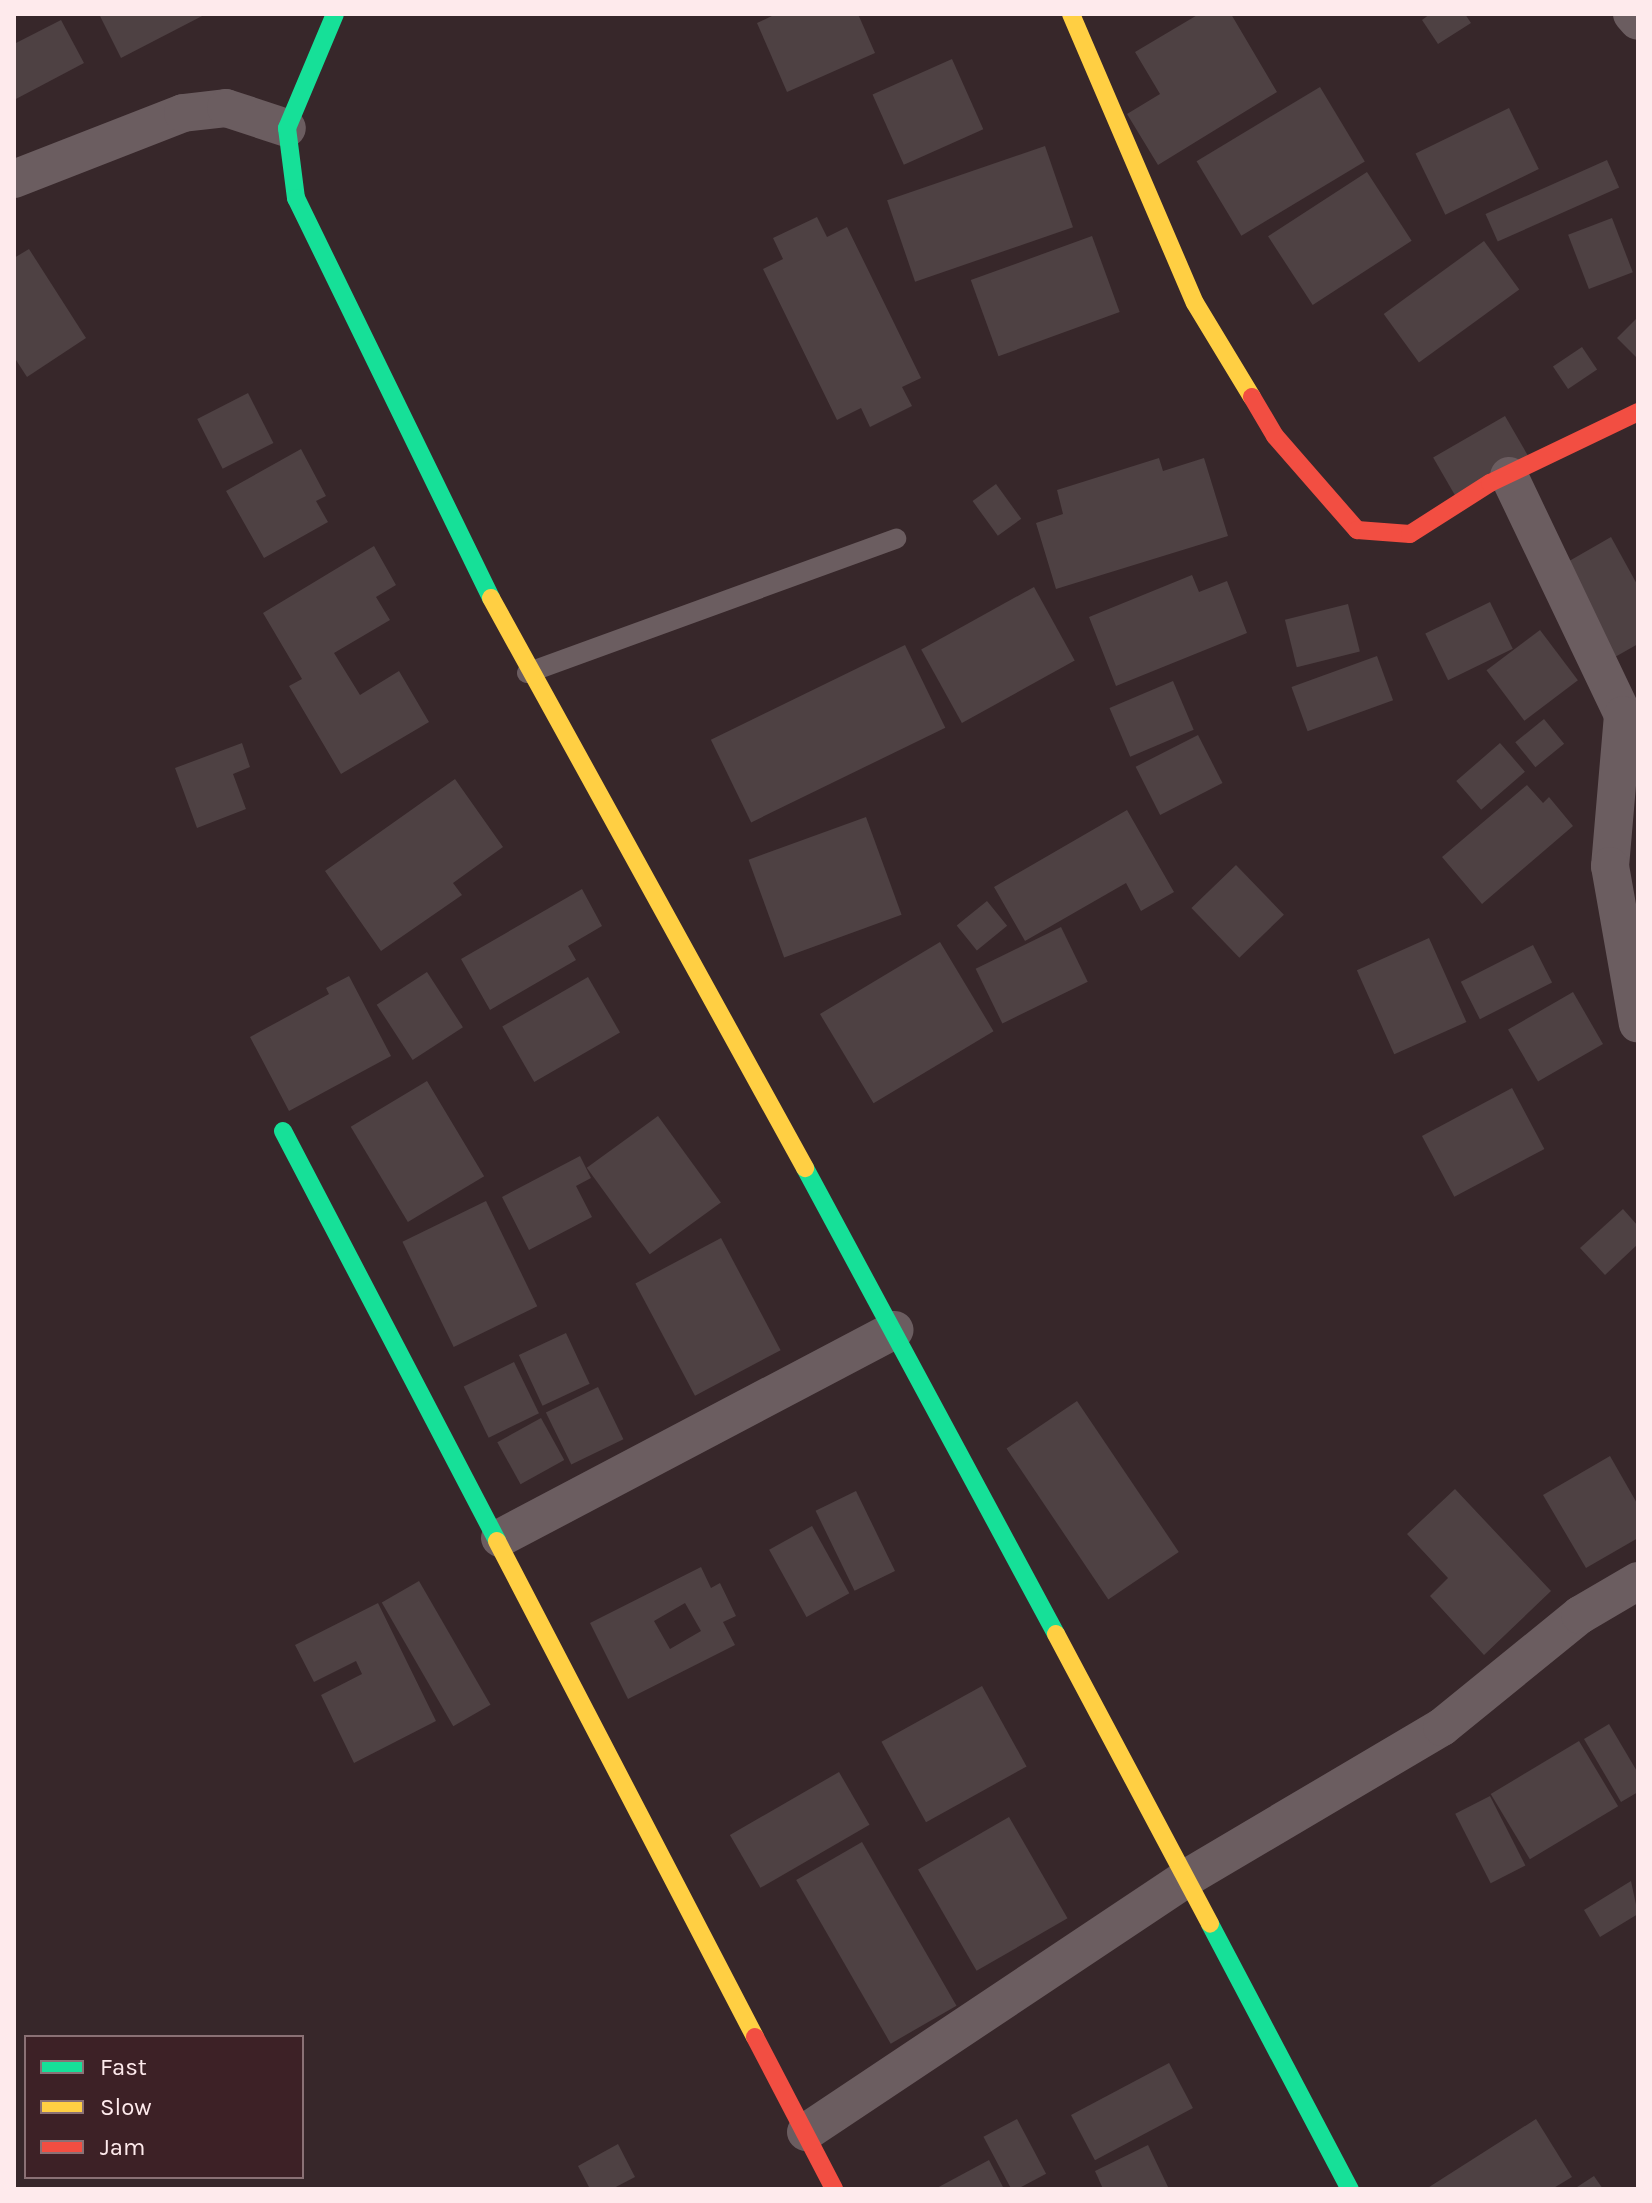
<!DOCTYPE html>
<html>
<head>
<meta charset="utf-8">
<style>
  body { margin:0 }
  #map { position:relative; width:1652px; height:2203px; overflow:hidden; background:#37272a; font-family:Karla,sans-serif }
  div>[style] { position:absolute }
  .building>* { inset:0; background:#4e4143; transform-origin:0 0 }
  .lane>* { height:20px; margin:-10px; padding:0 10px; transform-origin:10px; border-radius:10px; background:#6b5d60 }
  .street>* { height:38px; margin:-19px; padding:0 19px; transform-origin:19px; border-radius:19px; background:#6b5d60 }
  .fast>* { height:18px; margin:-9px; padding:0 9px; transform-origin:9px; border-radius:9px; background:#16e098 }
  .slow>* { height:18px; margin:-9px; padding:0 9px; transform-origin:9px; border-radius:9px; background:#ffcf43 }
  .jam>* { height:18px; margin:-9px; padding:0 9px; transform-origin:9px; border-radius:9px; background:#f24e42 }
  span { translate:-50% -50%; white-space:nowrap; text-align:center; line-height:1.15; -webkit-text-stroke:8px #3d2126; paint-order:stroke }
  .frame { position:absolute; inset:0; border:16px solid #feeaec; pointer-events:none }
  .legend { position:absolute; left:24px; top:2035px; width:280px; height:144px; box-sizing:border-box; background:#3d2126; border:2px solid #8a7175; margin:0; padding:10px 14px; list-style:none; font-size:24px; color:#feeaec }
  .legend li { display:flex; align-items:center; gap:16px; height:40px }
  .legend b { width:40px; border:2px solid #8a7175 }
</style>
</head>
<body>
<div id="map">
  <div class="building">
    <i style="clip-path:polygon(99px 14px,206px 14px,121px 58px)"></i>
    <i style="clip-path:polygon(776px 14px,858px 14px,875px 53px,787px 92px,757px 23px)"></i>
    <i style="clip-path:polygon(1199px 14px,1231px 14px,1277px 92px,1158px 165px,1127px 114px,1160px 94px,1135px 52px)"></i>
    <i style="clip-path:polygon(1430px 14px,1465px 14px,1471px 23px,1438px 44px,1422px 20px)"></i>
    <i style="clip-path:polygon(61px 20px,84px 63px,14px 100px,14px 44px)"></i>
    <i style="left:952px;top:59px;width:77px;height:87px;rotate:66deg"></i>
    <i style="left:1320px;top:87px;width:87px;height:144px;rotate:59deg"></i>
    <i style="left:1509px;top:108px;width:68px;height:104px;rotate:64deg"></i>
    <i style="left:1045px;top:146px;width:86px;height:167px;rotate:71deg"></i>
    <i style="left:1607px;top:160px;width:30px;height:133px;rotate:66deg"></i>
    <i style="left:1367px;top:172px;width:82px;height:118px;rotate:57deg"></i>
    <i style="clip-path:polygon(817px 217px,827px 237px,847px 227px,921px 378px,902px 387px,912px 406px,870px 427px,861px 408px,837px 420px,763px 269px,783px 259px,773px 238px)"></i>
    <i style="left:1612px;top:218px;width:58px;height:47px;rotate:69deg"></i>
    <i style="left:1092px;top:236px;width:81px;height:129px;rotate:70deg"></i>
    <i style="left:1484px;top:241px;width:60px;height:124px;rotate:54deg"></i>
    <i style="clip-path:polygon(29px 249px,86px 338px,27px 377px,14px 357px,14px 258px)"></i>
    <i style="clip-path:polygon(1638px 317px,1638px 359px,1617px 338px)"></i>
    <i style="left:1582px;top:347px;width:27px;height:35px;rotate:56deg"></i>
    <i style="left:248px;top:393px;width:56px;height:57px;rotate:63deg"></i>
    <i style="left:1505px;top:416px;width:46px;height:83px;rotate:60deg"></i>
    <i style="clip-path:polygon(301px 449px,326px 496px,316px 501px,328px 522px,264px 558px,226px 491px)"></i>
    <i style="clip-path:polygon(1159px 458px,1163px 471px,1204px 458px,1228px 536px,1056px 589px,1036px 523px,1063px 514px,1057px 490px)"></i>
    <i style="left:996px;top:484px;width:43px;height:29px;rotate:54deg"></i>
    <i style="clip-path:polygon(1611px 537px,1638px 586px,1638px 644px,1615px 657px,1564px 564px)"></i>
    <i style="clip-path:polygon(374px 546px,396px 585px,376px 597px,390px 620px,334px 653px,360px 695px,399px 671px,429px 722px,341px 774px,289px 686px,302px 679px,263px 613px)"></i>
    <i style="clip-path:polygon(1192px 575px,1199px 592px,1227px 581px,1247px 633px,1116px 686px,1089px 617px)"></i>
    <i style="left:1034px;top:587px;width:84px;height:129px;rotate:61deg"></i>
    <i style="left:1490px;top:602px;width:52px;height:72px;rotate:64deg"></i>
    <i style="left:1348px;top:604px;width:49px;height:65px;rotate:76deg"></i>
    <i style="left:1540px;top:630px;width:63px;height:67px;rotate:53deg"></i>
    <i style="left:905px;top:645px;width:92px;height:216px;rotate:64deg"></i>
    <i style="left:1377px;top:656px;width:47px;height:91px;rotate:70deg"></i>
    <i style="left:1173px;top:681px;width:53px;height:69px;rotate:67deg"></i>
    <i style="left:1544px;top:719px;width:32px;height:37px;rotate:51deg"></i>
    <i style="left:1198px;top:735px;width:54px;height:70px;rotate:63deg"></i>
    <i style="clip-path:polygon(242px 743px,250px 767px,233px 774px,246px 809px,197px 828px,175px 768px)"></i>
    <i style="left:1500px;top:743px;width:38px;height:58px;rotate:49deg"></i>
    <i style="clip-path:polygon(455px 779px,503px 847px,453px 883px,462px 895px,381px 951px,325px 871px)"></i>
    <i style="clip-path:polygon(1527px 785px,1543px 803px,1549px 797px,1573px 826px,1482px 904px,1442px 857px)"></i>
    <i style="clip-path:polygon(1127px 810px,1174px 892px,1141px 911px,1126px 883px,1025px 941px,994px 887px)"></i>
    <i style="left:866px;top:817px;width:104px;height:125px;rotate:70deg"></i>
    <i style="left:1236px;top:865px;width:69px;height:62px;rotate:46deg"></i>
    <i style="clip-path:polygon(582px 889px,602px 926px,568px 946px,576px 960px,490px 1010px,461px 959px)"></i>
    <i style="left:987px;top:901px;width:32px;height:39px;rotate:51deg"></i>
    <i style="left:1061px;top:927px;width:61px;height:95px;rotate:64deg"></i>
    <i style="left:1429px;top:938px;width:92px;height:79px;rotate:66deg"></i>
    <i style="left:940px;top:942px;width:104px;height:140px;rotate:59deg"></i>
    <i style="left:1533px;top:945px;width:42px;height:81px;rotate:63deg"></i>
    <i style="left:427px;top:972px;width:66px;height:60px;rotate:57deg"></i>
    <i style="clip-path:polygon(349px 976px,391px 1056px,289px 1111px,250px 1037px,329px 994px,326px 988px)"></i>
    <i style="left:588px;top:977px;width:64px;height:99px;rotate:60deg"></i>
    <i style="left:1573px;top:992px;width:60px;height:75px;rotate:60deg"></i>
    <i style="left:427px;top:1081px;width:111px;height:89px;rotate:59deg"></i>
    <i style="left:1512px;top:1088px;width:69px;height:102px;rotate:62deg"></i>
    <i style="left:658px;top:1116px;width:107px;height:88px;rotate:54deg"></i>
    <i style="clip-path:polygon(580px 1156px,591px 1178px,576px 1186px,592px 1217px,529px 1250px,502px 1197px)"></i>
    <i style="left:486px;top:1201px;width:117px;height:93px;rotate:64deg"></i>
    <i style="clip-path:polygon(1623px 1209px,1638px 1226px,1638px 1244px,1605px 1275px,1580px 1248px)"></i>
    <i style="left:721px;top:1238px;width:127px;height:97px;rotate:62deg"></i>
    <i style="left:566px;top:1333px;width:56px;height:52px;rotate:65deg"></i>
    <i style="left:514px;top:1362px;width:57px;height:56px;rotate:64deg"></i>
    <i style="left:598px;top:1387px;width:58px;height:58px;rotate:64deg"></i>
    <i style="left:1077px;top:1401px;width:182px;height:85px;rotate:56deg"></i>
    <i style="left:541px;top:1418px;width:48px;height:50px;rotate:61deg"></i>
    <i style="clip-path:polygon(1610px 1456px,1638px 1505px,1638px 1538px,1586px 1568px,1543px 1495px)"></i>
    <i style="clip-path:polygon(1455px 1489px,1551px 1591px,1484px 1655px,1430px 1596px,1448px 1578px,1407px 1534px)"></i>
    <i style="left:856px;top:1491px;width:89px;height:45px;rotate:64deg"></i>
    <i style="left:812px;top:1526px;width:77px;height:49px;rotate:61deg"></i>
    <i style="clip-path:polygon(evenodd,701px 1567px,711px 1588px,720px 1583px,736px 1616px,723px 1622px,735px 1645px,628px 1699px,590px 1623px,701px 1567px,685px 1603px,701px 1631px,670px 1649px,654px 1621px,685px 1603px)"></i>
    <i style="left:419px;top:1581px;width:143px;height:43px;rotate:60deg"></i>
    <i style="clip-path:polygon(378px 1603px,436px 1721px,354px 1763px,321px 1695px,362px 1674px,356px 1661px,314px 1682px,295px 1645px)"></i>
    <i style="left:982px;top:1686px;width:92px;height:115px;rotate:61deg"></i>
    <i style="clip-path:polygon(1609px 1724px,1638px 1773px,1638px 1792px,1621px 1802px,1584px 1739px)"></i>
    <i style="left:1579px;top:1741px;width:76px;height:103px;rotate:59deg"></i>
    <i style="left:839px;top:1772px;width:61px;height:126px;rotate:60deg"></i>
    <i style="left:1490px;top:1796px;width:78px;height:39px;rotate:63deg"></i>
    <i style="left:1009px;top:1817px;width:117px;height:105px;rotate:60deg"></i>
    <i style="left:862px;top:1842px;width:189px;height:76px;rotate:60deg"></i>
    <i style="clip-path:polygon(1631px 1881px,1638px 1914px,1600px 1937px,1584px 1910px)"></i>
    <i style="left:1169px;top:2063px;width:51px;height:111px;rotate:62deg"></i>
    <i style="left:1017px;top:2119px;width:62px;height:38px;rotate:62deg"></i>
    <i style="clip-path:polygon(1536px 2119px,1572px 2177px,1552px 2189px,1426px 2189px)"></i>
    <i style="clip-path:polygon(618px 2144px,635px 2177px,612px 2189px,590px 2189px,578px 2166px)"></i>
    <i style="clip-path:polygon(1148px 2145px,1169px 2189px,1103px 2189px,1095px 2171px)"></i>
    <i style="clip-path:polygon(989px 2160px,1004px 2189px,935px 2189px)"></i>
    <i style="clip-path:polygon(1594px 2176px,1603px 2189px,1574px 2189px)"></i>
  </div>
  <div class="lane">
    <i style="left:527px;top:673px;width:393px;rotate:-20deg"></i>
  </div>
  <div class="street">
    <i style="left:1632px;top:14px;width:9px;rotate:49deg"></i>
    <i style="left:14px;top:179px;width:181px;rotate:-21.3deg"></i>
    <i style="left:183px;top:113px;width:43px;rotate:-6.6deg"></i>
    <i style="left:226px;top:108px;width:64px;rotate:18.2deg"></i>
    <i style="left:1509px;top:476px;width:265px;rotate:64.5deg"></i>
    <i style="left:1623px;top:715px;width:152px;rotate:94.9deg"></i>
    <i style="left:1610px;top:866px;width:160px;rotate:80deg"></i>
    <i style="left:500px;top:1538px;width:446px;rotate:-27.8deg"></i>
    <i style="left:806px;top:2132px;width:462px;rotate:-33.7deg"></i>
    <i style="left:1190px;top:1876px;width:293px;rotate:-30.6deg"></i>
    <i style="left:1442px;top:1727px;width:178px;rotate:-39.1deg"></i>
    <i style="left:1580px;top:1615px;width:67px;rotate:-30.4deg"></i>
  </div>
  <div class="fast">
    <i style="left:335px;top:14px;width:124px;rotate:112.8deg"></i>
    <i style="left:287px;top:128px;width:71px;rotate:82.7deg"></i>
    <i style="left:296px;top:198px;width:445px;rotate:64deg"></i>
    <i style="left:283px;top:1131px;width:462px;rotate:62.4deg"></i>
    <i style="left:805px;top:1168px;width:529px;rotate:61.69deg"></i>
    <i style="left:1210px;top:1924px;width:300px;rotate:62.2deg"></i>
  </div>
  <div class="slow">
    <i style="left:1071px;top:14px;width:314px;rotate:66.8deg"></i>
    <i style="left:1195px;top:303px;width:110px;rotate:58.8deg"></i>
    <i style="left:491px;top:598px;width:651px;rotate:61.15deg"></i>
    <i style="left:497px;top:1541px;width:559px;rotate:62.52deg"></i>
    <i style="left:1056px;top:1634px;width:328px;rotate:62deg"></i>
  </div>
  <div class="jam">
    <i style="left:1252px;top:397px;width:45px;rotate:59.5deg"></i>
    <i style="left:1275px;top:436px;width:125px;rotate:48.9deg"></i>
    <i style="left:1357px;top:530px;width:53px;rotate:4.3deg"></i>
    <i style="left:1410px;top:534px;width:95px;rotate:-32.5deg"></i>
    <i style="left:1490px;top:483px;width:164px;rotate:-25.6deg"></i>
    <i style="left:755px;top:2037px;width:171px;rotate:62.5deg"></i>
  </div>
  <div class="frame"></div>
  <ul class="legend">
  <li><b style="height:10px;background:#16e098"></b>Fast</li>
  <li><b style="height:10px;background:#ffcf43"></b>Slow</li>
  <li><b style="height:10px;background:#f24e42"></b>Jam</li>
  </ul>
</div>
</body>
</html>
